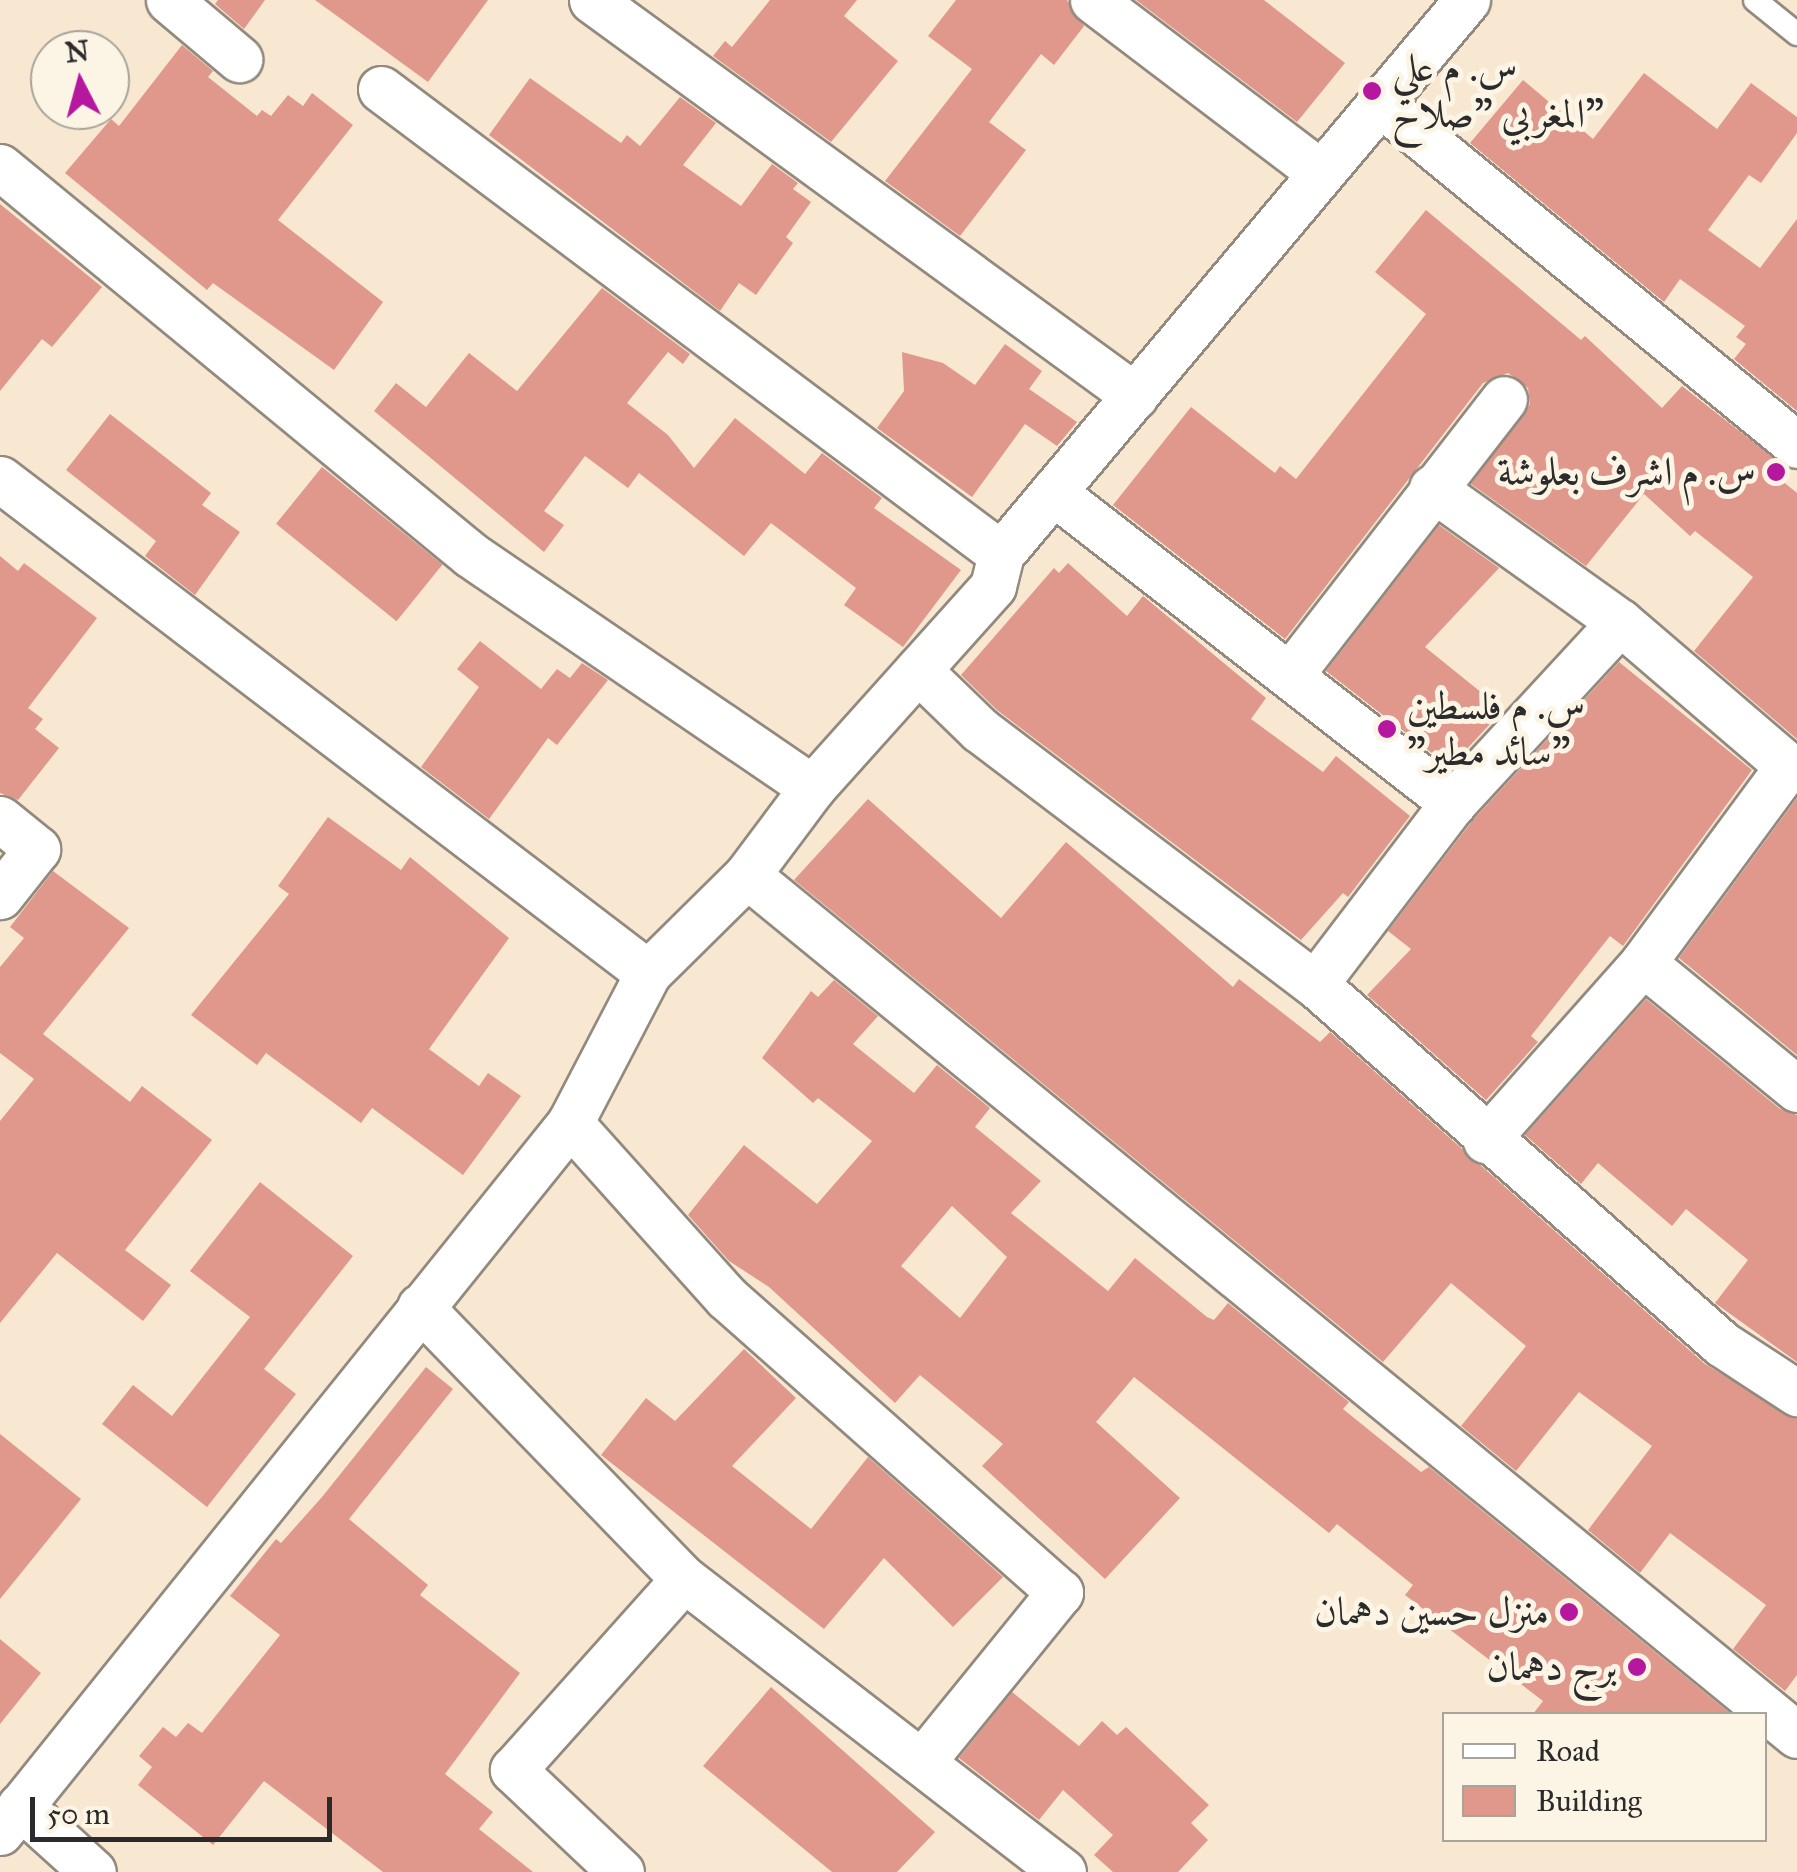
<!DOCTYPE html>
<html>
<head>
<meta charset="utf-8">
<style>
  body { margin:0 }
  #map { position:relative; width:1797px; height:1872px; overflow:hidden; background:#f8e8d1; font-family:"IM FELL Great Primer",Amiri,serif }
  div>[style] { position:absolute }
  .building>* { inset:0; background:#e1988c; transform-origin:0 0 }
  .roads { filter:drop-shadow(2px 0 #928a7e) drop-shadow(-2px 0 #928a7e) drop-shadow(0 2px #928a7e) drop-shadow(0 -2px #928a7e) }
  .lane>* { height:22px; margin:-11px; padding:0 11px; transform-origin:11px; border-radius:11px; background:#fff }
  .street>* { height:45px; margin:-22.5px; padding:0 22.5px; transform-origin:22.5px; border-radius:22.5px; background:#fff }
  .dots>* { width:28px; height:28px; translate:-50% -50%; box-sizing:border-box; border:5px solid #fcf5e5; border-radius:50% }
  span { translate:-50% -50%; white-space:nowrap; text-align:center; line-height:1.15; -webkit-text-stroke:10px #fcf5e5; paint-order:stroke }
  .poi-label { font-size:40px; color:#2b2b2b }
  .left { translate:0 -50%; text-align:left }
  .right { translate:-100% -50%; text-align:right }
  .legend { position:absolute; left:1442px; top:1712px; width:325px; height:130px; box-sizing:border-box; background:#fcf5e5; border:2px solid #a8a49b; margin:0; padding:12px 18px; list-style:none; font-size:30px; color:#2b2b2b }
  .legend li { display:flex; align-items:center; gap:20px; height:50px }
  .legend b { width:50px; border:2px solid #a8a49b }
  .north { position:absolute; left:30px; top:30px; width:100px; height:100px; box-sizing:border-box; background:#fcf5e5; border:2px solid #a8a49b; border-radius:50%; rotate:354deg; font-size:28px; font-weight:700; line-height:40px; text-align:center; color:#2b2b2b }
  .north::after { content:''; display:block; margin:auto; width:35px; height:45px; background:#b5179e; clip-path:polygon(50% 0,100% 100%,50% 72%,0 100%) }
  .scale { position:absolute; left:30px; top:1797px; width:302px; height:45px; box-sizing:border-box; border:5px solid #2b2b2b; border-top:0; padding-left:12px; font-size:30px; line-height:35px; white-space:nowrap; color:#2b2b2b; -webkit-text-stroke:8px #fcf5e5; paint-order:stroke }
</style>
</head>
<body>
<div id="map">
  <div class="building">
    <i style="clip-path:polygon(218px 0,265px 0,244px 29px,215px 4px)"></i>
    <i style="clip-path:polygon(315px 0,488px 0,428px 82px)"></i>
    <i style="clip-path:polygon(770px 0,857px 0,844px 16px,898px 61px,831px 142px,713px 56px,725px 41px,732px 47px)"></i>
    <i style="clip-path:polygon(956px 0,1067px 0,1084px 26px,1054px 65px,1041px 54px,989px 122px,1026px 150px,960px 236px,885px 181px,972px 69px,928px 36px)"></i>
    <i style="clip-path:polygon(1136px 0,1264px 0,1345px 63px,1297px 122px)"></i>
    <i style="clip-path:polygon(182px 45px,213px 71px,208px 77px,257px 116px,262px 110px,271px 116px,288px 95px,303px 106px,312px 93px,353px 125px,278px 220px,383px 302px,334px 370px,213px 283px,207px 290px,65px 173px,111px 119px,119px 126px)"></i>
    <i style="clip-path:polygon(1644px 73px,1717px 129px,1751px 83px,1797px 117px,1797px 133px,1761px 183px,1749px 175px,1708px 230px,1760px 268px,1797px 219px,1797px 411px,1734px 359px,1746px 344px,1736px 337px,1745px 326px,1680px 279px,1664px 302px,1470px 143px,1523px 80px,1593px 139px)"></i>
    <i style="clip-path:polygon(530px 78px,621px 143px,627px 135px,640px 146px,680px 97px,716px 123px,683px 165px,741px 206px,772px 164px,798px 183px,793px 189px,811px 202px,786px 237px,793px 243px,756px 295px,739px 283px,720px 311px,489px 135px)"></i>
    <i style="clip-path:polygon(0 204px,102px 287px,52px 347px,42px 339px,0 391px)"></i>
    <i style="clip-path:polygon(1426px 210px,1581px 340px,1585px 336px,1662px 408px,1682px 386px,1789px 470px,1781px 480px,1797px 493px,1797px 739px,1694px 651px,1753px 577px,1695px 531px,1690px 536px,1644px 494px,1586px 566px,1471px 484px,1530px 404px,1528px 388px,1508px 373px,1483px 383px,1285px 639px,1113px 505px,1191px 407px,1275px 473px,1280px 466px,1296px 479px,1426px 314px,1375px 272px)"></i>
    <i style="clip-path:polygon(602px 288px,690px 354px,683px 364px,668px 352px,627px 403px,668px 435px,694px 468px,735px 418px,805px 474px,822px 453px,882px 498px,874px 508px,961px 570px,903px 647px,844px 605px,856px 588px,771px 523px,744px 556px,639px 473px,628px 488px,585px 456px,544px 511px,564px 525px,544px 552px,374px 411px,396px 383px,426px 407px,469px 353px,517px 391px)"></i>
    <i style="clip-path:polygon(1005px 344px,1042px 371px,1029px 389px,1077px 422px,1057px 446px,1025px 424px,972px 497px,877px 428px,904px 391px,902px 352px,943px 363px,975px 385px)"></i>
    <i style="clip-path:polygon(110px 414px,211px 493px,202px 505px,240px 532px,195px 595px,145px 556px,156px 541px,66px 470px)"></i>
    <i style="left:322px;top:467px;width:155px;height:73px;rotate:39deg"></i>
    <i style="clip-path:polygon(1439px 525px,1499px 568px,1425px 647px,1503px 710px,1450px 767px,1326px 671px)"></i>
    <i style="clip-path:polygon(0 556px,18px 571px,24px 563px,97px 618px,28px 708px,43px 719px,35px 729px,59px 748px,18px 800px,0 793px)"></i>
    <i style="clip-path:polygon(1068px 563px,1127px 616px,1143px 596px,1266px 698px,1251px 719px,1323px 772px,1336px 756px,1410px 816px,1348px 897px,1343px 893px,1301px 940px,997px 710px,961px 675px,1054px 568px,1059px 573px)"></i>
    <i style="clip-path:polygon(480px 641px,541px 689px,557px 669px,570px 678px,582px 663px,608px 680px,557px 745px,548px 738px,489px 819px,421px 767px,479px 687px,457px 669px)"></i>
    <i style="clip-path:polygon(1619px 662px,1752px 770px,1623px 946px,1610px 936px,1531px 1036px,1538px 1042px,1486px 1100px,1367px 995px,1411px 949px,1388px 931px,1473px 820px)"></i>
    <i style="clip-path:polygon(1797px 798px,1797px 1055px,1679px 958px)"></i>
    <i style="clip-path:polygon(868px 799px,1001px 918px,1066px 842px,1233px 987px,1239px 979px,1320px 1042px,1330px 1032px,1705px 1364px,1797px 1419px,1797px 1675px,1785px 1691px,1733px 1649px,1766px 1605px,1670px 1533px,1640px 1573px,1588px 1530px,1652px 1446px,1579px 1392px,1516px 1471px,1461px 1426px,1526px 1346px,1451px 1283px,1383px 1362px,794px 880px)"></i>
    <i style="clip-path:polygon(328px 817px,401px 870px,410px 857px,509px 938px,429px 1049px,479px 1086px,488px 1073px,521px 1096px,463px 1175px,372px 1108px,361px 1123px,266px 1053px,257px 1065px,191px 1015px,289px 894px,278px 886px)"></i>
    <i style="clip-path:polygon(53px 871px,129px 928px,43px 1034px,130px 1102px,142px 1086px,212px 1140px,125px 1250px,171px 1285px,143px 1321px,57px 1253px,0 1323px,0 1121px,34px 1079px,0 1053px,0 967px,24px 938px,10px 927px)"></i>
    <i style="clip-path:polygon(evenodd,834px 980px,878px 1016px,853px 1044px,914px 1093px,937px 1065px,990px 1108px,975px 1127px,1041px 1181px,1011px 1213px,1108px 1291px,1135px 1258px,1207px 1317px,1214px 1320px,1228px 1303px,1349px 1402px,1343px 1409px,1421px 1472px,1429px 1467px,1731px 1714px,1533px 1714px,1543px 1701px,1405px 1595px,1413px 1585px,1337px 1524px,1329px 1533px,1134px 1377px,1096px 1422px,1180px 1498px,1105px 1579px,982px 1466px,1003px 1444px,920px 1375px,895px 1403px,769px 1287px,729px 1261px,688px 1215px,744px 1145px,817px 1204px,872px 1141px,818px 1098px,813px 1103px,762px 1058px,811px 991px,818px 997px,834px 980px,952px 1206px,1007px 1257px,960px 1318px,901px 1266px,952px 1206px)"></i>
    <i style="clip-path:polygon(1646px 999px,1780px 1109px,1797px 1115px,1797px 1362px,1715px 1303px,1748px 1260px,1686px 1209px,1672px 1226px,1598px 1163px,1581px 1184px,1525px 1135px)"></i>
    <i style="clip-path:polygon(260px 1182px,353px 1256px,264px 1369px,296px 1394px,207px 1507px,102px 1424px,133px 1385px,172px 1416px,250px 1317px,190px 1271px)"></i>
    <i style="clip-path:polygon(744px 1349px,796px 1398px,732px 1466px,811px 1529px,868px 1457px,1003px 1577px,953px 1627px,884px 1558px,824px 1629px,601px 1455px,646px 1398px,675px 1421px)"></i>
    <i style="clip-path:polygon(426px 1367px,453px 1389px,349px 1519px,428px 1585px,420px 1595px,520px 1673px,445px 1774px,493px 1812px,479px 1829px,533px 1872px,383px 1872px,264px 1781px,213px 1845px,138px 1785px,152px 1767px,139px 1756px,163px 1727px,176px 1737px,188px 1723px,202px 1733px,280px 1635px,230px 1596px,276px 1539px,281px 1543px,322px 1497px)"></i>
    <i style="clip-path:polygon(0 1434px,81px 1499px,0 1599px)"></i>
    <i style="clip-path:polygon(0 1639px,41px 1673px,0 1724px)"></i>
    <i style="clip-path:polygon(771px 1687px,935px 1832px,897px 1872px,832px 1872px,703px 1766px)"></i>
    <i style="clip-path:polygon(1012px 1692px,1079px 1746px,1102px 1721px,1117px 1735px,1126px 1727px,1209px 1805px,1191px 1823px,1208px 1840px,1178px 1872px,1113px 1872px,1094px 1855px,1113px 1835px,1063px 1790px,1039px 1820px,959px 1758px)"></i>
  </div>
  <div class="roads">
    <div class="lane">
      <i style="left:1755px;top:0;width:54px;rotate:39deg"></i>
    </div>
    <div class="street">
      <i style="left:169px;top:0;width:92px;rotate:40.1deg"></i>
      <i style="left:592px;top:0;width:672px;rotate:36.1deg"></i>
      <i style="left:1093px;top:0;width:286px;rotate:37.2deg"></i>
      <i style="left:381px;top:89px;width:775px;rotate:36.87deg"></i>
      <i style="left:1380px;top:103px;width:539px;rotate:39.36deg"></i>
      <i style="left:0;top:167px;width:610px;rotate:39.48deg"></i>
      <i style="left:471px;top:555px;width:413px;rotate:34.3deg"></i>
      <i style="left:0;top:479px;width:815px;rotate:37.32deg"></i>
      <i style="left:1432px;top:488px;width:231px;rotate:35.5deg"></i>
      <i style="left:1620px;top:622px;width:221px;rotate:40.6deg"></i>
      <i style="left:1788px;top:766px;width:245px;rotate:126.4deg"></i>
      <i style="left:1643px;top:963px;width:237px;rotate:131.6deg"></i>
      <i style="left:1053px;top:492px;width:507px;rotate:37.87deg"></i>
      <i style="left:918px;top:670px;width:86px;rotate:44.1deg"></i>
      <i style="left:980px;top:730px;width:420px;rotate:37.2deg"></i>
      <i style="left:1315px;top:984px;width:543px;rotate:41.49deg"></i>
      <i style="left:1722px;top:1344px;width:90px;rotate:33.2deg"></i>
      <i style="left:1290px;top:675px;width:349px;rotate:-52.2deg"></i>
      <i style="left:0;top:819px;width:48px;rotate:39deg"></i>
      <i style="left:37px;top:849px;width:60px;rotate:128.2deg"></i>
      <i style="left:747px;top:875px;width:1357px;rotate:39.32deg"></i>
      <i style="left:1643px;top:963px;width:199px;rotate:39.3deg"></i>
      <i style="left:1315px;top:984px;width:228px;rotate:-52.7deg"></i>
      <i style="left:1453px;top:803px;width:246px;rotate:-47.3deg"></i>
      <i style="left:570px;top:1123px;width:234px;rotate:48.1deg"></i>
      <i style="left:726px;top:1297px;width:446px;rotate:41.5deg"></i>
      <i style="left:1060px;top:1592px;width:219px;rotate:129.1deg"></i>
      <i style="left:420px;top:1307px;width:379px;rotate:45.9deg"></i>
      <i style="left:684px;top:1579px;width:479px;rotate:37.7deg"></i>
      <i style="left:20px;top:1806px;width:98px;rotate:42.1deg"></i>
      <i style="left:0;top:1832px;width:910px;rotate:-51.2deg"></i>
      <i style="left:570px;top:1123px;width:169px;rotate:-62.5deg"></i>
      <i style="left:648px;top:973px;width:139px;rotate:-44.7deg"></i>
      <i style="left:747px;top:875px;width:109px;rotate:-53.2deg"></i>
      <i style="left:812px;top:788px;width:271px;rotate:-48.1deg"></i>
      <i style="left:993px;top:586px;width:33px;rotate:-76deg"></i>
      <i style="left:1001px;top:554px;width:724px;rotate:-49.93deg"></i>
      <i style="left:621px;top:1872px;width:149px;rotate:-136.6deg"></i>
      <i style="left:513px;top:1770px;width:256px;rotate:-48.2deg"></i>
    </div>
  </div>
  <div class="dots">
    <i style="left:1372px;top:91px;background:#b5179e"></i>
    <i style="left:1776px;top:472px;background:#b5179e"></i>
    <i style="left:1387px;top:729px;background:#b5179e"></i>
    <i style="left:1569px;top:1612px;background:#b5179e"></i>
    <i style="left:1637px;top:1667px;background:#b5179e"></i>
  </div>
  <div class="poi-label">
    <span class="left" style="left:1392px;top:91px">س. م علي<br>المغربي "صلاح"</span>
    <span class="right" style="left:1756px;top:472px">س. م اشرف بعلوشة</span>
    <span class="left" style="left:1407px;top:729px">س. م فلسطين<br>"سائد مطير"</span>
    <span class="right" style="left:1549px;top:1612px">منزل حسين دهمان</span>
    <span class="right" style="left:1617px;top:1667px">برج دهمان</span>
  </div>
  <ul class="legend">
  <li><b style="height:12px;background:#fff"></b>Road</li>
  <li><b style="height:28px;background:#e1988c"></b>Building</li>
  </ul>
  <div class="north">N</div>
  <div class="scale">50 m</div>
</div>
</body>
</html>
